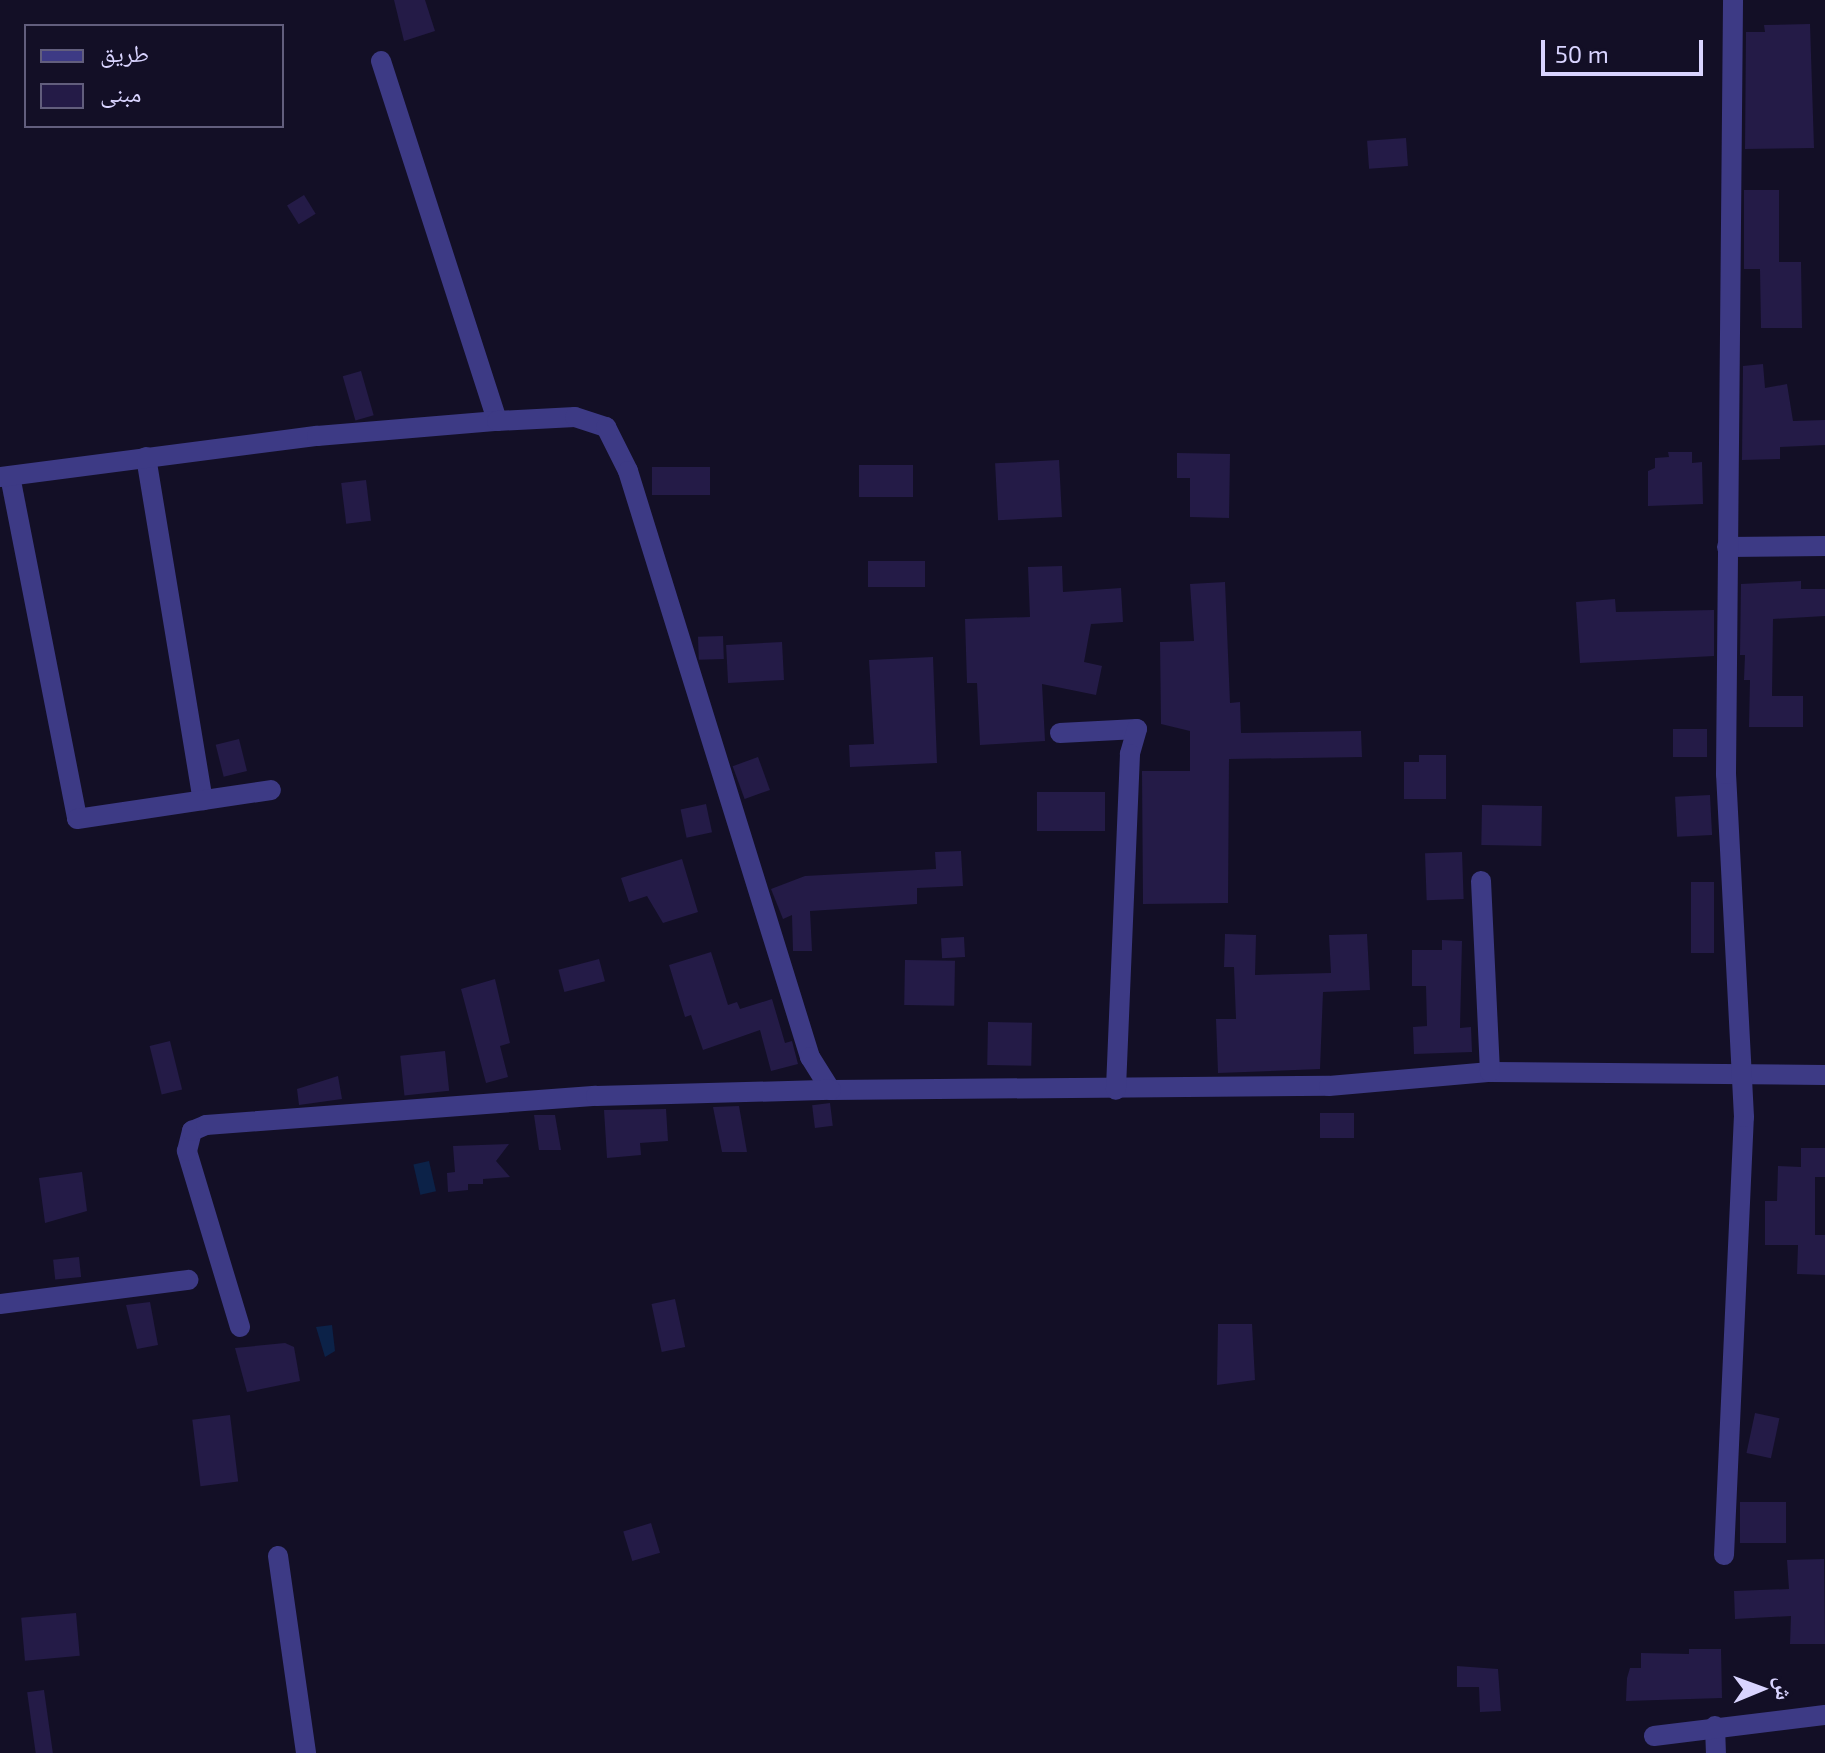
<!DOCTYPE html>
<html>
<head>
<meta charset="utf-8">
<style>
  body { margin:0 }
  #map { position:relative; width:1825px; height:1753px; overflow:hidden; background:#130f26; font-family:"Exo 2","Noto Naskh Arabic",sans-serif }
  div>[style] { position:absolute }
  .water>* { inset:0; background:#0c2248; transform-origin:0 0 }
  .building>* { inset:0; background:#241b47; transform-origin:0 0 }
  .street>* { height:20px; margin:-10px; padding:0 10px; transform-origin:10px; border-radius:10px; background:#3d3a85 }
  span { translate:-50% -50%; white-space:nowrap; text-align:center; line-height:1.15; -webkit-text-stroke:8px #130f26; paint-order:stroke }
  .legend { position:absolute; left:24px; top:24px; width:260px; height:104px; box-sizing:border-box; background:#130f26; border:2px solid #625e7d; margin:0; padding:10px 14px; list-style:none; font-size:24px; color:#d9d4ff }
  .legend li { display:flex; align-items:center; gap:16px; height:40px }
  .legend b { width:40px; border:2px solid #625e7d }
  .north { position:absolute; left:1721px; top:1649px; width:80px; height:80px; -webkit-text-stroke:6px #130f26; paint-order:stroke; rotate:89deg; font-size:22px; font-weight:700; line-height:32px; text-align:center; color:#d9d4ff }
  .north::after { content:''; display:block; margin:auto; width:28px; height:36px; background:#d9d4ff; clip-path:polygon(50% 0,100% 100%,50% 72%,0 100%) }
  .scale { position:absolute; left:1541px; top:40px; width:162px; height:36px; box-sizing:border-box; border:4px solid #d9d4ff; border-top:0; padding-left:10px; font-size:24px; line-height:28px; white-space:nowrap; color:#d9d4ff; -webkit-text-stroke:6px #130f26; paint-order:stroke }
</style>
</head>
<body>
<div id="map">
  <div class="water">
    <i style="left:429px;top:1161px;width:31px;height:16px;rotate:77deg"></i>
    <i style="clip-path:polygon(332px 1325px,335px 1351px,325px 1357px,316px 1327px)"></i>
  </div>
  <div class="building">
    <i style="clip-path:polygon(394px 0,425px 0,435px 31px,404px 41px)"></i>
    <i style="clip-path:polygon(1810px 24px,1814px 148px,1745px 149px,1746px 32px,1765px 32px,1764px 25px)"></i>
    <i style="left:1406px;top:138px;width:28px;height:39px;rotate:86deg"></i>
    <i style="clip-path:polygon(1744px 190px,1779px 190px,1779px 262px,1801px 262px,1802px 328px,1761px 328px,1760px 269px,1744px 269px)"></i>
    <i style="left:304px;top:195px;width:22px;height:20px;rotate:58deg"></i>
    <i style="clip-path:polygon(1763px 364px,1765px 388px,1787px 384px,1793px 421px,1825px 420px,1825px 445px,1780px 447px,1780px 459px,1742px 460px,1743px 366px)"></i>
    <i style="left:361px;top:371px;width:46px;height:19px;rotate:74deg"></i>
    <i style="clip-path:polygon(1668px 452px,1692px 452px,1692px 463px,1702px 462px,1703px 504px,1648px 506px,1648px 471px,1655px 468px,1655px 458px,1669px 457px)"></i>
    <i style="clip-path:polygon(1177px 453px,1230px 454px,1229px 518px,1190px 517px,1190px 478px,1177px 478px)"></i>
    <i style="left:1059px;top:460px;width:57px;height:64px;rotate:87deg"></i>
    <i style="left:859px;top:465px;width:54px;height:32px"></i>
    <i style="left:652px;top:467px;width:58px;height:28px"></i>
    <i style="left:366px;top:480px;width:41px;height:25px;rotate:83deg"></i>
    <i style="left:868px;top:561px;width:57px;height:26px"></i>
    <i style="clip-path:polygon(1062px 566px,1063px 592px,1121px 588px,1123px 622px,1091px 624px,1084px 662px,1102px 666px,1096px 695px,1042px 684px,1045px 741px,980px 745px,977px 683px,967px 683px,965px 619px,1030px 617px,1028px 567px)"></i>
    <i style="clip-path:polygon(1801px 581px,1801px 589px,1825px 589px,1825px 616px,1773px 619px,1772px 696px,1803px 696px,1803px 727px,1749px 727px,1750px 680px,1744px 680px,1745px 655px,1740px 655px,1741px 584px)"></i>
    <i style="clip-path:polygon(1225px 582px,1230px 703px,1240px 702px,1241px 733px,1361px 731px,1362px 757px,1229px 759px,1228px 903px,1143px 904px,1142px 771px,1190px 771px,1190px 731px,1161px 724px,1160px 642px,1194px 641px,1190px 584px)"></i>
    <i style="clip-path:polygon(1615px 599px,1616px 612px,1714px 610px,1714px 656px,1580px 663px,1576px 602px)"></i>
    <i style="left:723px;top:636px;width:23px;height:25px;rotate:88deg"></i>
    <i style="left:782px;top:642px;width:38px;height:56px;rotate:87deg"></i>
    <i style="clip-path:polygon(933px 657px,937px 763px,850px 767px,849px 745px,874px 744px,869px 660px)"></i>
    <i style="left:1673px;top:729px;width:34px;height:28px"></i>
    <i style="left:239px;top:739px;width:33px;height:24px;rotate:76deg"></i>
    <i style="clip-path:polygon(1419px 755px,1446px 755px,1446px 799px,1404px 799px,1404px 762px,1419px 762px)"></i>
    <i style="left:758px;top:757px;width:35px;height:27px;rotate:70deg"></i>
    <i style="left:1037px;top:792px;width:68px;height:39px"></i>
    <i style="left:1710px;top:795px;width:40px;height:35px;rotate:87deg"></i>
    <i style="left:706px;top:804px;width:29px;height:26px;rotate:78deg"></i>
    <i style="left:1482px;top:805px;width:60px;height:40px;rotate:1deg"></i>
    <i style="clip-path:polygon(961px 851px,963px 886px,917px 888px,917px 904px,810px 911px,812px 951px,793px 951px,792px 915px,783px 919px,771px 889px,805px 876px,936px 869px,935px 852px)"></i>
    <i style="left:1462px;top:852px;width:47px;height:37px;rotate:88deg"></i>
    <i style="clip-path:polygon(682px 859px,698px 912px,663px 923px,647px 896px,629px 902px,621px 878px)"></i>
    <i style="left:1691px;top:882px;width:23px;height:71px"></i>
    <i style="clip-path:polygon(1225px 934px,1256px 935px,1255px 975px,1331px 973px,1329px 935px,1367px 934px,1370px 990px,1323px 992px,1320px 1069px,1218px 1073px,1216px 1019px,1236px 1019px,1234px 967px,1224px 967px)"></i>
    <i style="left:964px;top:937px;width:20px;height:23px;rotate:87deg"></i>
    <i style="clip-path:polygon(1442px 940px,1462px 941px,1460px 1028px,1471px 1027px,1472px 1052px,1414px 1054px,1413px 1027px,1427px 1026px,1426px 986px,1412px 986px,1412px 950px,1442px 950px)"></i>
    <i style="clip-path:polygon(711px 952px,728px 1005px,737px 1002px,740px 1009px,772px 999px,785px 1043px,792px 1041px,798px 1064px,771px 1071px,760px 1030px,703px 1050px,691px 1015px,685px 1017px,669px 965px)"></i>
    <i style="left:599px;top:959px;width:23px;height:42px;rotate:75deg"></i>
    <i style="left:905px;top:960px;width:50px;height:45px;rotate:1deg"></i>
    <i style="clip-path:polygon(495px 979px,510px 1043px,500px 1046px,508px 1077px,486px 1083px,461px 989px)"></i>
    <i style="left:988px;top:1022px;width:44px;height:43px;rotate:1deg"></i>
    <i style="left:170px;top:1041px;width:50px;height:21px;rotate:76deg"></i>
    <i style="left:445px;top:1051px;width:40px;height:45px;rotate:84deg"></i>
    <i style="clip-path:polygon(338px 1076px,342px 1099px,299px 1105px,297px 1089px)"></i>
    <i style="left:830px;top:1103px;width:23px;height:18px;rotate:83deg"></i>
    <i style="clip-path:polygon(739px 1106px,747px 1152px,722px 1152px,713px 1107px)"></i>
    <i style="clip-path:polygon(666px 1109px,668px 1141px,640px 1143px,641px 1155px,607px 1158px,604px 1110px)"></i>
    <i style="left:1320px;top:1113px;width:34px;height:25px"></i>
    <i style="clip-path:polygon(534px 1115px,555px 1115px,561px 1150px,539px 1150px)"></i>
    <i style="clip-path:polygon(509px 1144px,496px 1161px,510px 1177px,483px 1179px,483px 1184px,468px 1184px,468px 1190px,448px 1192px,447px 1173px,455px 1172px,453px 1146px)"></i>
    <i style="clip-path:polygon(1801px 1148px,1825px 1148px,1825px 1177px,1815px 1177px,1815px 1235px,1825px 1235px,1825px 1275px,1797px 1274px,1798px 1245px,1765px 1245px,1765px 1201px,1777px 1201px,1778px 1166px,1801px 1167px)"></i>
    <i style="clip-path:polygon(82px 1172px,87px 1211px,45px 1223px,39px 1178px)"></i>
    <i style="left:79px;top:1257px;width:20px;height:26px;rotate:84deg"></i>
    <i style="left:675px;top:1299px;width:49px;height:24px;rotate:78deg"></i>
    <i style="clip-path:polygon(150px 1302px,158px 1345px,137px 1349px,126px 1305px)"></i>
    <i style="clip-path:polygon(1218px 1324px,1252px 1324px,1255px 1380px,1217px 1385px)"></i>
    <i style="clip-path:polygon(285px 1343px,294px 1347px,300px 1381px,247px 1392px,235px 1348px)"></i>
    <i style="left:1755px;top:1413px;width:25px;height:41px;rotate:12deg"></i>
    <i style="left:230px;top:1415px;width:67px;height:38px;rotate:83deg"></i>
    <i style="left:1740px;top:1502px;width:46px;height:41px"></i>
    <i style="left:651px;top:1523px;width:31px;height:29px;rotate:73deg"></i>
    <i style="clip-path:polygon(1824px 1559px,1825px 1644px,1790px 1644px,1791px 1616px,1735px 1619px,1734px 1591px,1789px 1589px,1787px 1560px)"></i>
    <i style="left:76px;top:1613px;width:43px;height:55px;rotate:85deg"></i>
    <i style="clip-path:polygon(1689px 1649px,1721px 1649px,1722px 1698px,1626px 1701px,1627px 1678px,1630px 1668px,1641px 1668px,1641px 1653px,1689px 1654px)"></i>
    <i style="clip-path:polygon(1457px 1666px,1498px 1669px,1501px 1711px,1480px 1712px,1479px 1687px,1457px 1687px)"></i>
    <i style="left:44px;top:1690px;width:64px;height:17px;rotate:82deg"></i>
  </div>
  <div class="street">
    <i style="left:381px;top:61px;width:378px;rotate:72.1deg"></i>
    <i style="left:146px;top:457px;width:348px;rotate:80.6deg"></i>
    <i style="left:10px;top:476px;width:349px;rotate:78.9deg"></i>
    <i style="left:77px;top:819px;width:196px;rotate:-8.5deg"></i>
    <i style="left:0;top:477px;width:320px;rotate:-7.4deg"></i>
    <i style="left:317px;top:436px;width:181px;rotate:-4.8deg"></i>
    <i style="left:497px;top:421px;width:78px;rotate:-2.9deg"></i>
    <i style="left:575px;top:417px;width:33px;rotate:18deg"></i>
    <i style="left:606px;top:427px;width:49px;rotate:63.4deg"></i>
    <i style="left:628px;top:471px;width:614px;rotate:72.75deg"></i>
    <i style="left:810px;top:1057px;width:39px;rotate:58deg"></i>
    <i style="left:831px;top:1090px;width:498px;rotate:-0.5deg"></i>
    <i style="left:1329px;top:1086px;width:162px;rotate:-5deg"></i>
    <i style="left:1490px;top:1072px;width:335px;rotate:0.5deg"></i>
    <i style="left:1727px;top:547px;width:98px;rotate:-0.6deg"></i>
    <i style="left:1060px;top:733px;width:77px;rotate:-3deg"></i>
    <i style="left:1137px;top:729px;width:26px;rotate:106deg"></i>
    <i style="left:1130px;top:754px;width:336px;rotate:92.4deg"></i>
    <i style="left:1481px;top:881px;width:191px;rotate:87.3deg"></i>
    <i style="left:0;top:1304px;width:190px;rotate:-7.3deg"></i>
    <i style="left:240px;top:1327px;width:184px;rotate:-106.8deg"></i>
    <i style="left:187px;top:1151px;width:21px;rotate:-76deg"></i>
    <i style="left:192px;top:1131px;width:15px;rotate:-23deg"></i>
    <i style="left:206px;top:1125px;width:391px;rotate:-4.3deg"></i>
    <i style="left:596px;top:1096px;width:235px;rotate:-1.5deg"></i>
    <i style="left:1724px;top:1555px;width:438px;rotate:-87.4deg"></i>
    <i style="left:1744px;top:1117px;width:343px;rotate:-93deg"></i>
    <i style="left:1726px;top:774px;width:774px;rotate:-89.48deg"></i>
    <i style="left:278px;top:1556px;width:199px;rotate:81.9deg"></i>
    <i style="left:1715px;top:1726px;width:27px;rotate:88deg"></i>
    <i style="left:1654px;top:1736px;width:172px;rotate:-7deg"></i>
  </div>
  <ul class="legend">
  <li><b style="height:10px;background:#3d3a85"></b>طريق</li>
  <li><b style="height:22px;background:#241b47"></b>مبنى</li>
  </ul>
  <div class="north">ش</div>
  <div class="scale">50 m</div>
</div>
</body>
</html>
